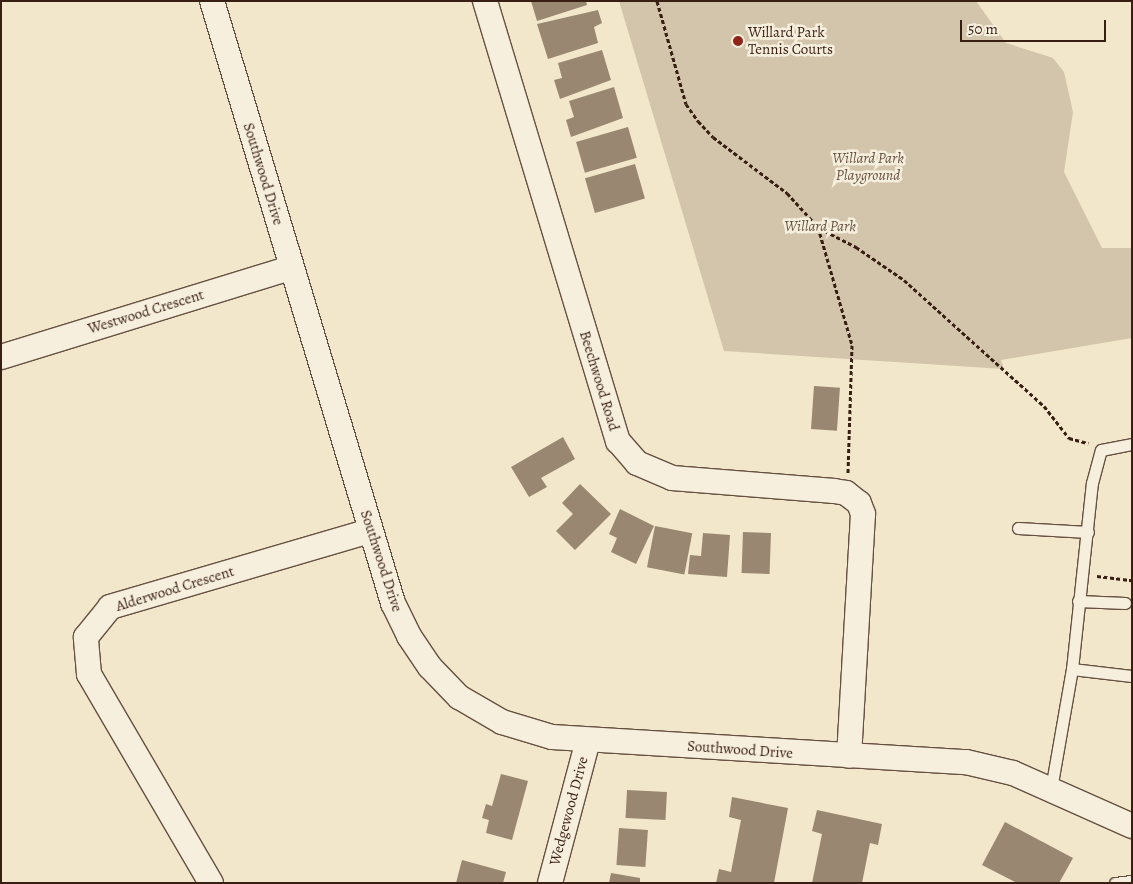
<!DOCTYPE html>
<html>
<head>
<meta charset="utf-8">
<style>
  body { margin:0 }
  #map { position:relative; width:1133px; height:884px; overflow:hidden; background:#f2e7ca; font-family:Alegreya,serif }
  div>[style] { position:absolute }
  .green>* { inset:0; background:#d2c5ab }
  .building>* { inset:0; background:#998772; transform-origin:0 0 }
  .path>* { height:3px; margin-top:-1.5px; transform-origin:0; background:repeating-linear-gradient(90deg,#381e13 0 4px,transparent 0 6.5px) }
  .roads { filter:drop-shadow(1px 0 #665041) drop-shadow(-1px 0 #665041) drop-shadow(0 1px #665041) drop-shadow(0 -1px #665041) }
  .service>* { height:11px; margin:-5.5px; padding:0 5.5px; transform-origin:5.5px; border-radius:5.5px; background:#f7efdd }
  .minor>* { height:24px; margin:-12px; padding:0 12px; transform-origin:12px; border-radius:12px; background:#f7efdd }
  .dots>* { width:14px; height:14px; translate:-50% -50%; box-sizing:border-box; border:2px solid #f7efdd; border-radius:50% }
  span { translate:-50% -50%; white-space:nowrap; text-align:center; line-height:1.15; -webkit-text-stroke:5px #f7efdd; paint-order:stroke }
  .poi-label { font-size:15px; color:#381e13 }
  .left { translate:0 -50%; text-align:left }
  .park-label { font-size:15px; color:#665041; font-style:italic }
  .street-label { font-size:15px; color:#381e13 }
  .frame { position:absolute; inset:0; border:2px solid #381e13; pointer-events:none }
  .scale { position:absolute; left:960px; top:20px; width:146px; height:22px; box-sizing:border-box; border:2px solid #381e13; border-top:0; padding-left:6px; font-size:15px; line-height:18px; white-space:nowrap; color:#381e13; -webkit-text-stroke:4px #f7efdd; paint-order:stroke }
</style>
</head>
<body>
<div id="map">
  <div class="green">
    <i style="clip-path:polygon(619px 1px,976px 1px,1006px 43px,1053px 58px,1064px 72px,1073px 112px,1064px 172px,1102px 248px,1132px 248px,1132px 338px,1001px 360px,1004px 369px,724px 351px)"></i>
  </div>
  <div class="building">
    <i style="clip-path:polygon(531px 1px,586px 1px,587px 5px,537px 21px)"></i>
    <i style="clip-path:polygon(598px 10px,602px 23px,594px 27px,598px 43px,548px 59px,537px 24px)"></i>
    <i style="clip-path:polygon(602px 50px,611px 80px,560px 99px,554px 80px,562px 78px,558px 63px)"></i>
    <i style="clip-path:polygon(614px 87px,623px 118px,571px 137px,566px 120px,574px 117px,569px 101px)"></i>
    <i style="left:628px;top:127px;width:32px;height:54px;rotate:74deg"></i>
    <i style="left:635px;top:164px;width:36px;height:52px;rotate:74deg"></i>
    <i style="left:814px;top:386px;width:26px;height:43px;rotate:4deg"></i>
    <i style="clip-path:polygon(563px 437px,575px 459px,541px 478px,547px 487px,529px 497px,511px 467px)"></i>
    <i style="clip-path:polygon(580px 484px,611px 514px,575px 550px,556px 531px,573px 514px,562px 503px)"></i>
    <i style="clip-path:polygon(620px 509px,654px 526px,636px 564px,611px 552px,617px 538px,609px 534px)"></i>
    <i style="left:655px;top:526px;width:38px;height:42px;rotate:11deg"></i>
    <i style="left:743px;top:532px;width:28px;height:41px;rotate:2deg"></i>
    <i style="clip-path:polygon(703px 533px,730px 535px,727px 577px,688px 574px,690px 555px,701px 556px)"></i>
    <i style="clip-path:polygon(501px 774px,528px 781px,512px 840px,486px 833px,489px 820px,482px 818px,486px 804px,492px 806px)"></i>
    <i style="left:627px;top:790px;width:40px;height:28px;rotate:3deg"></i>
    <i style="clip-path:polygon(732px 797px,788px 808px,774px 883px,716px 883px,719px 869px,731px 872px,741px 820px,729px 817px)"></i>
    <i style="clip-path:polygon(817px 810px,882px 824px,878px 845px,870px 843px,862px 883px,812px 883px,822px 834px,812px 831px)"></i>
    <i style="clip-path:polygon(1005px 822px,1073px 858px,1059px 883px,1017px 883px,982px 865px)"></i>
    <i style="left:619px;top:828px;width:29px;height:37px;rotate:4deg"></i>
    <i style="clip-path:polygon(462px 860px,506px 872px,503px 883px,456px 883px)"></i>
    <i style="clip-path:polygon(611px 873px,640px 878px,640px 883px,609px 883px)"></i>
  </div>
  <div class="path">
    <i style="left:657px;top:1px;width:107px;rotate:74.3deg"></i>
    <i style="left:686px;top:104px;width:21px;rotate:55deg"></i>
    <i style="left:698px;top:121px;width:22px;rotate:47deg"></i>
    <i style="left:713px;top:137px;width:93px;rotate:37.1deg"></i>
    <i style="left:787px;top:193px;width:46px;rotate:47.6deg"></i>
    <i style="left:818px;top:227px;width:123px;rotate:73.9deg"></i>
    <i style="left:852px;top:345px;width:128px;rotate:91.8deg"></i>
    <i style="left:819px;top:228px;width:42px;rotate:27.2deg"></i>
    <i style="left:856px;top:247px;width:58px;rotate:34.5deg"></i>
    <i style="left:904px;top:280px;width:188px;rotate:42deg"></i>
    <i style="left:1044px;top:406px;width:41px;rotate:52deg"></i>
    <i style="left:1069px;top:438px;width:20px;rotate:15deg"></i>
    <i style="left:1097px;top:576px;width:35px;rotate:7deg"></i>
  </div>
  <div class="roads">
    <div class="service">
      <i style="left:1018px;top:528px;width:70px;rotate:3.3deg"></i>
      <i style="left:1078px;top:601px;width:47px;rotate:2.4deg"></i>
      <i style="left:1072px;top:669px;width:60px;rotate:6.7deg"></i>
      <i style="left:1051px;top:789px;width:122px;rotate:-80.1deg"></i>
      <i style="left:1072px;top:669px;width:187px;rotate:-83.9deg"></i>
      <i style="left:1092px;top:483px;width:34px;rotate:-75deg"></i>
      <i style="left:1101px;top:450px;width:32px;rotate:-11deg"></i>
      <i style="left:1115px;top:883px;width:17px;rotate:-7deg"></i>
    </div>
    <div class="minor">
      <i style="left:212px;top:1px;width:629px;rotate:73.27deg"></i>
      <i style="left:393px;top:603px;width:37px;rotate:64deg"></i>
      <i style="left:409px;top:636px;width:37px;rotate:56deg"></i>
      <i style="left:430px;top:667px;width:42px;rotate:46deg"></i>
      <i style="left:459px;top:697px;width:50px;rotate:30.2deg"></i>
      <i style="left:502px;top:722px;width:52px;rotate:16.7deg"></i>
      <i style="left:552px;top:737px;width:415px;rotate:3.5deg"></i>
      <i style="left:966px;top:762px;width:48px;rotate:13.2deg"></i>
      <i style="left:1013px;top:773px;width:130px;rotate:24deg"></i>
      <i style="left:485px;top:1px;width:460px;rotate:73.2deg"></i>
      <i style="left:618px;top:441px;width:29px;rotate:49deg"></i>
      <i style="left:637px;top:463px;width:38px;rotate:23deg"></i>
      <i style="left:672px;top:478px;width:163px;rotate:4.6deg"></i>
      <i style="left:834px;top:491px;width:12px;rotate:9deg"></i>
      <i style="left:846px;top:493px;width:16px;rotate:38deg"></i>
      <i style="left:859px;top:503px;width:12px;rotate:70deg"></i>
      <i style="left:863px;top:514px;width:242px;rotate:93.3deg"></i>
      <i style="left:1px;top:357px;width:303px;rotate:-17.1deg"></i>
      <i style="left:211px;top:883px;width:242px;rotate:-120.3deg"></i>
      <i style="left:89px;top:674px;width:37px;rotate:-95deg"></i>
      <i style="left:86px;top:637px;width:38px;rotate:-51deg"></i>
      <i style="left:110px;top:607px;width:271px;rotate:-16.3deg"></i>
      <i style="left:550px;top:883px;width:148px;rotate:-75.1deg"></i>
    </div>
  </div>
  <div class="dots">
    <i style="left:738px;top:41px;background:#8f2418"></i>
  </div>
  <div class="poi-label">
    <span class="left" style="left:748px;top:41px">Willard Park<br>Tennis Courts</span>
  </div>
  <div class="park-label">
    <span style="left:868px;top:167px">Willard Park<br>Playground</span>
    <span style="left:820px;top:227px">Willard Park</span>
  </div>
  <div class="street-label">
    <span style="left:263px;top:174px;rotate:73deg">Southwood Drive</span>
    <span style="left:146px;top:312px;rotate:-17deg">Westwood Crescent</span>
    <span style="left:599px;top:381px;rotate:73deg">Beechwood Road</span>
    <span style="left:381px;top:561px;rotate:72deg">Southwood Drive</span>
    <span style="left:175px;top:589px;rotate:-17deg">Alderwood Crescent</span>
    <span style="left:740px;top:750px;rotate:4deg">Southwood Drive</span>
    <span style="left:569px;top:811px;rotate:-75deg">Wedgewood Drive</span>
  </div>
  <div class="frame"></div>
  <div class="scale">50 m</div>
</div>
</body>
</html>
